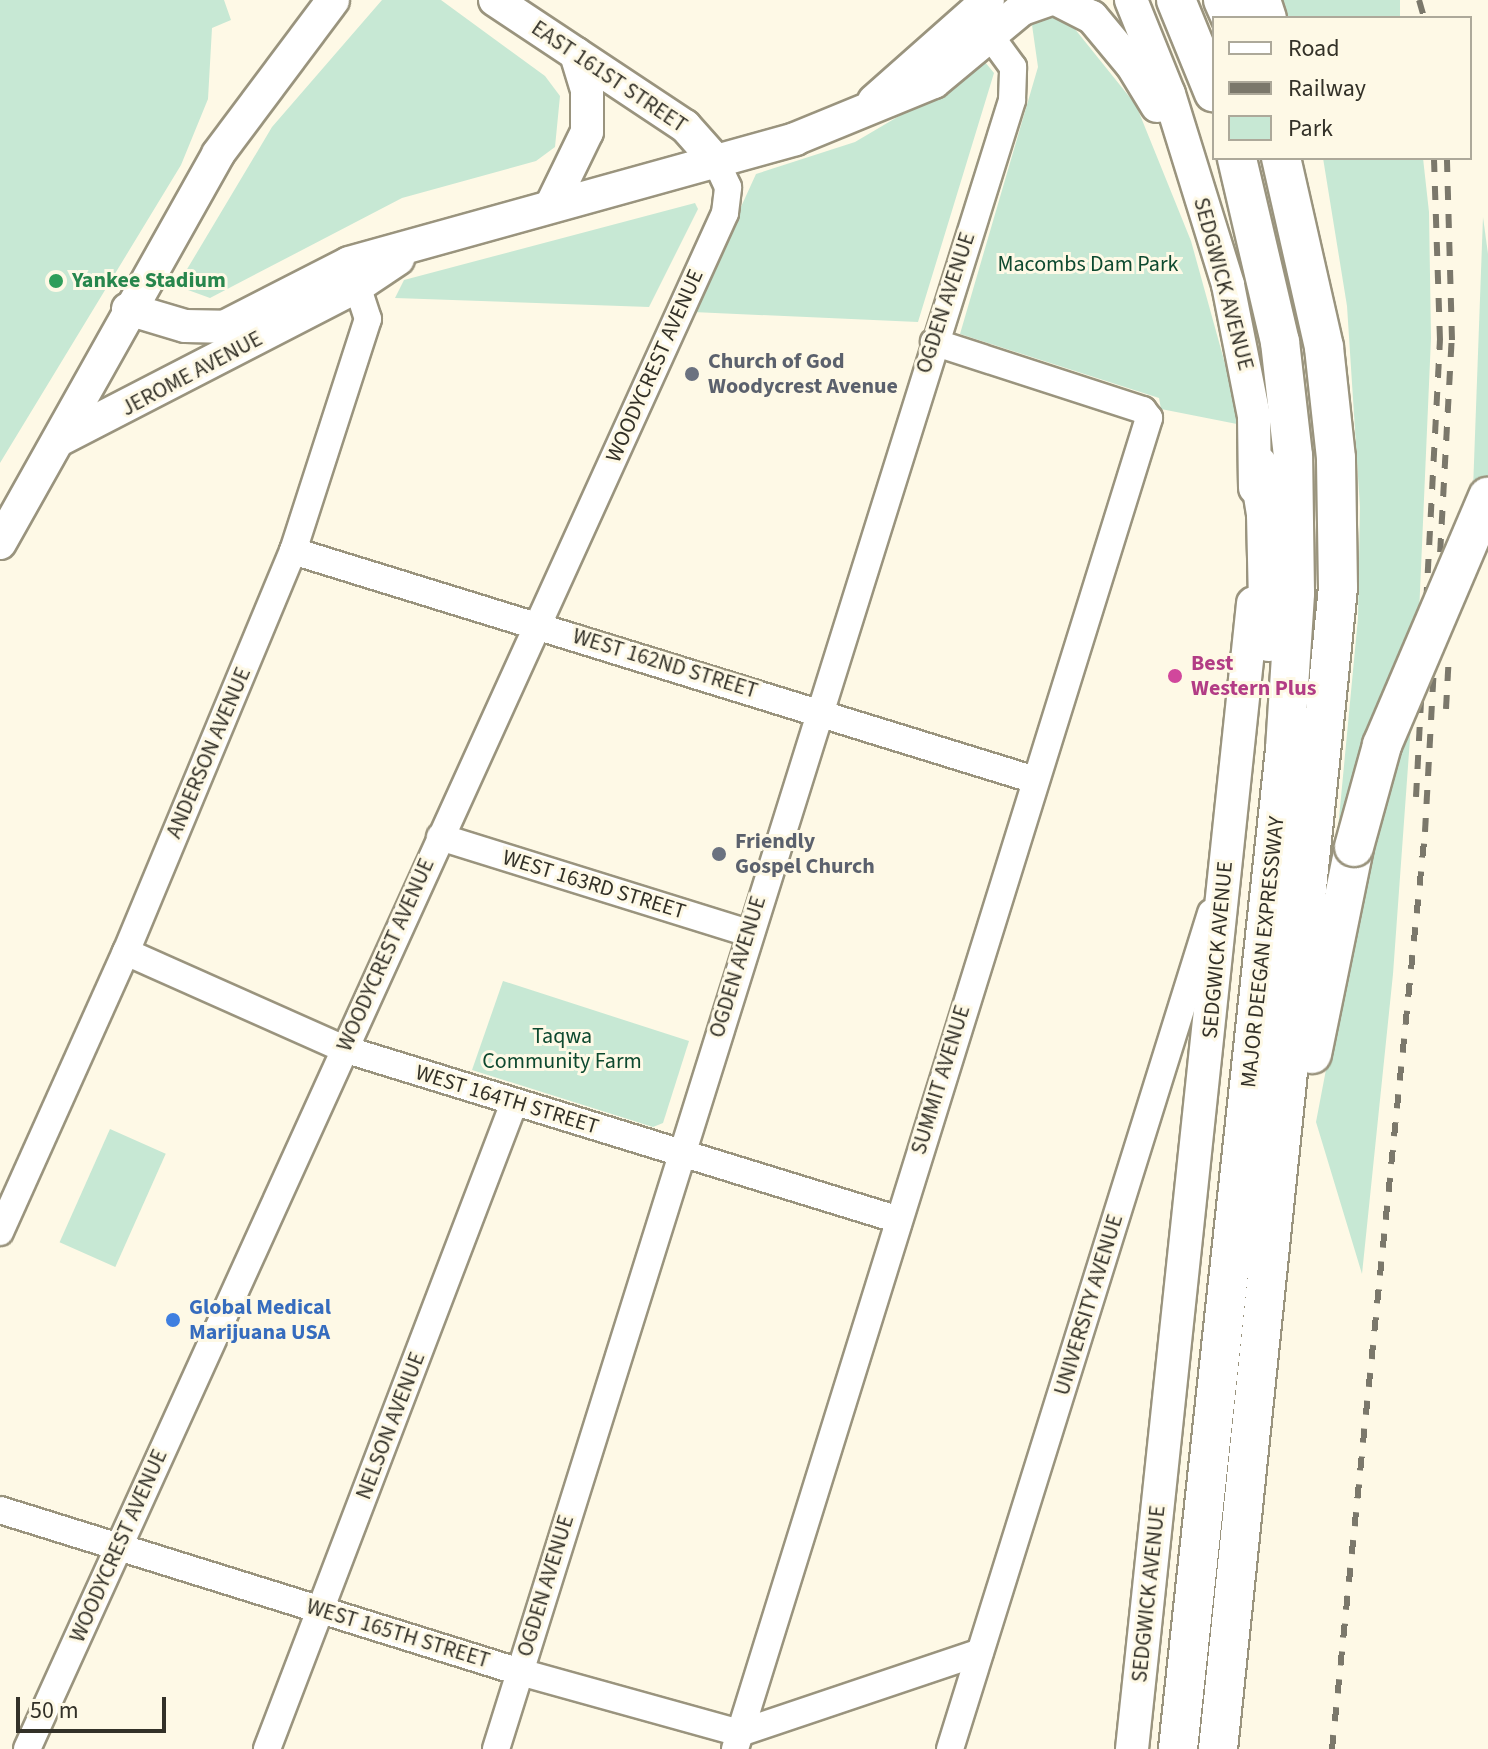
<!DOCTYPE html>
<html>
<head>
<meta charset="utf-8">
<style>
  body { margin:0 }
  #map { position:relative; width:1488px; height:1749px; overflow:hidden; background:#fef9e6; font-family:"Source Sans 3",sans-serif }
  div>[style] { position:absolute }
  .green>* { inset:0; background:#c7e8d4; transform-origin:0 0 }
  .roads { filter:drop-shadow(2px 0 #9a947e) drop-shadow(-2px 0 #9a947e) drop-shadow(0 2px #9a947e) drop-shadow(0 -2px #9a947e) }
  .minor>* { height:26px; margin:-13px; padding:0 13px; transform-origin:13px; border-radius:13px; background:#fff }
  .major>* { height:32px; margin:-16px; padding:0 16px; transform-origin:16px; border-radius:16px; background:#fff }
  .highway>* { height:38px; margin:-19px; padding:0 19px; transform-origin:19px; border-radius:19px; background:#fff }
  .rail>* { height:6px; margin-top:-3px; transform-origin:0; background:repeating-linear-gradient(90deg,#7b786b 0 14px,transparent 0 28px) }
  .bridges { filter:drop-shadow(2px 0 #9a947e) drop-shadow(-2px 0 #9a947e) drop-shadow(0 2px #9a947e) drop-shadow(0 -2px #9a947e) }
  .highway-bridge>* { height:38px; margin:-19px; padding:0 19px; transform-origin:19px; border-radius:19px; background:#fff }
  .dots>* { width:22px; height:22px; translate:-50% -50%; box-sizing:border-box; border:4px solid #fef9e6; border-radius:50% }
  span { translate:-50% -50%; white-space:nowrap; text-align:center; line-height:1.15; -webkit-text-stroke:6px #fef9e6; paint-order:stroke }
  .street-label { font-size:22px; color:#333128 }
  .park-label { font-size:22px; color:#0d492f }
  .leisure-label { font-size:22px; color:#27864d; font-weight:700 }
  .left { translate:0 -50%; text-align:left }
  .worship-label { font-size:22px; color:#5b616d; font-weight:700 }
  .hotel-label { font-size:22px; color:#b23c85; font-weight:700 }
  .shop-label { font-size:22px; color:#366cbe; font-weight:700 }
  .legend { position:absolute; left:1212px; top:16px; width:260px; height:144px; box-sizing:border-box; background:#fef9e6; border:2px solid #ada99a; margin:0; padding:10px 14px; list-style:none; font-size:24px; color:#333128 }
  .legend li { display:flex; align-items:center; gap:16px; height:40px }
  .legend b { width:40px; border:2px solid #ada99a }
  .scale { position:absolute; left:16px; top:1697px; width:150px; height:36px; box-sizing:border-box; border:4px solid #333128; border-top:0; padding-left:10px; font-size:24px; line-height:28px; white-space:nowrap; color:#333128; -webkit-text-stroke:6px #fef9e6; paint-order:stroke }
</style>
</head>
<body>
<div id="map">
  <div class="green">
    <i style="clip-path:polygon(0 0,224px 0,231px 20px,212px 28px,208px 99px,181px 165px,0 463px)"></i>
    <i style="clip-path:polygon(382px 0,441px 0,545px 76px,560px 96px,555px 147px,536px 161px,402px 198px,210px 298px,177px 286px,272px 127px)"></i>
    <i style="left:1282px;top:0;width:118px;height:19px"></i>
    <i style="clip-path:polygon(1042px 13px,1062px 13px,1136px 105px,1191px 241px,1242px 425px,1161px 409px,1159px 398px,960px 334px,1038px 67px,1032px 25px)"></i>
    <i style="clip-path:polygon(976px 61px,985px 62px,994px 73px,918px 322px,693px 312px,756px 174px,855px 142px,928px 99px)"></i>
    <i style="clip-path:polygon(1323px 158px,1423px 158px,1429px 212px,1431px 338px,1419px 614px,1393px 974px,1362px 1274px,1316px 1122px,1344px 975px,1334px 871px,1358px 618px,1360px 507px,1347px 306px)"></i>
    <i style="clip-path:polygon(695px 203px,698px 209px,649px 307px,395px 298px,404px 280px)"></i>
    <i style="clip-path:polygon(1483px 217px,1488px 254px,1488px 510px,1472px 517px)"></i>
    <i style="clip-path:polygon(503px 981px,689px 1041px,663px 1123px,653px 1127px,472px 1070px)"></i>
    <i style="left:110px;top:1129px;width:61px;height:124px;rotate:24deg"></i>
  </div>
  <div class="roads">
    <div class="minor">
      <i style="left:293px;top:551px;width:777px;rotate:17.15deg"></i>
      <i style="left:440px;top:837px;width:323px;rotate:17.3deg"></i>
      <i style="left:126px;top:952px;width:239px;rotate:24deg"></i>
      <i style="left:344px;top:1049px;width:581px;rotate:17.12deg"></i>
      <i style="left:0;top:1232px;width:307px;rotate:-65.8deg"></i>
      <i style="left:126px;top:952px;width:434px;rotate:-67.4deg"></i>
      <i style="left:293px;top:551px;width:244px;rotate:-72.1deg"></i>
      <i style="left:368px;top:319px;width:55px;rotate:-108.1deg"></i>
      <i style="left:0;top:1510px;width:545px;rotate:17.3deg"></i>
      <i style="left:520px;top:1672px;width:228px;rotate:15.5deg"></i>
      <i style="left:740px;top:1733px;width:253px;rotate:-18.6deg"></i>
      <i style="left:27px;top:1749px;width:1687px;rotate:-65.56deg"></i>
      <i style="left:725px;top:213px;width:26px;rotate:-83deg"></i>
      <i style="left:728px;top:187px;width:29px;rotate:-115deg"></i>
      <i style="left:267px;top:1749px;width:692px;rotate:-69.08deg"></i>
      <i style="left:496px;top:1749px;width:1728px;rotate:-72.62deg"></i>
      <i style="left:1012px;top:100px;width:33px;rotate:-88deg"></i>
      <i style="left:1013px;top:67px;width:59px;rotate:-126.1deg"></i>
      <i style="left:735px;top:1749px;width:1394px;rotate:-72.72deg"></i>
      <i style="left:1149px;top:418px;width:10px;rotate:-127deg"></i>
      <i style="left:1143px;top:410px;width:220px;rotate:-162deg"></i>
      <i style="left:950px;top:1749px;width:876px;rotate:-72.66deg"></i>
    </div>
    <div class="major">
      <i style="left:495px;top:0;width:228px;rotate:33.6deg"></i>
      <i style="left:685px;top:126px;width:47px;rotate:48.5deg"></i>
      <i style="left:1058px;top:0;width:38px;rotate:27deg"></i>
      <i style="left:1092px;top:17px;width:62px;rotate:50.2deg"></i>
      <i style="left:1132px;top:65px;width:48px;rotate:58.6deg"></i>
      <i style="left:1131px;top:0;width:101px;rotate:68deg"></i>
      <i style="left:1169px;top:94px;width:200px;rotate:72.8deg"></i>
      <i style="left:1228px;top:285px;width:134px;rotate:78.8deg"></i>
      <i style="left:1254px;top:416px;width:72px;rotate:89.2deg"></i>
      <i style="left:874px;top:101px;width:152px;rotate:-41.5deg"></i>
      <i style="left:551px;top:206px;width:82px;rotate:-64.1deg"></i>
      <i style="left:587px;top:132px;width:42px;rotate:-90deg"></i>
      <i style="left:587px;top:90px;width:38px;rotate:-107deg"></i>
      <i style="left:128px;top:309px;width:59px;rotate:16.6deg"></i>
      <i style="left:185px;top:326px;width:39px;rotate:1deg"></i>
      <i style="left:224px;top:327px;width:140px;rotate:-27.1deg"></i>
      <i style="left:349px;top:263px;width:463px;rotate:-15.5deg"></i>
      <i style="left:795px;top:139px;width:150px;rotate:-22.3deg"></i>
      <i style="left:934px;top:82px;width:114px;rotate:-39.7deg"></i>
      <i style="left:1022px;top:9px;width:28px;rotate:-19deg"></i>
      <i style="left:59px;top:440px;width:338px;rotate:-27.3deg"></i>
      <i style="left:359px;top:285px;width:47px;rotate:-33.7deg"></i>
      <i style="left:0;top:543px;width:446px;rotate:-60.7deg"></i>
      <i style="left:218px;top:154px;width:192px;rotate:-53.2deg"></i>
      <i style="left:1132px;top:1749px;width:1152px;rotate:-83.97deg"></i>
    </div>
    <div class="highway">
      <i style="left:1176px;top:0;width:100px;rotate:67.8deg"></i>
      <i style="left:1223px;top:0;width:20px;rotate:66deg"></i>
      <i style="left:1261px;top:0;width:19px;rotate:72deg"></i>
      <i style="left:1258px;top:465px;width:50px;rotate:80.7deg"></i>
      <i style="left:1266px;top:514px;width:128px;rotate:88.7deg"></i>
      <i style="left:1312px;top:1054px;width:211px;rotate:-78.5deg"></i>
      <i style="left:1178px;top:1749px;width:1006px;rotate:-83.89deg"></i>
      <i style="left:1285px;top:749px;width:156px;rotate:-86.3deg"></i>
      <i style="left:1295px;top:593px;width:137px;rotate:-90.8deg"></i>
      <i style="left:1293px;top:456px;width:115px;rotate:-96.5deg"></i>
      <i style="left:1280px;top:342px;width:189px;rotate:-103.2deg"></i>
      <i style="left:1218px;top:1749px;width:1167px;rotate:-84.1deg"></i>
      <i style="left:1338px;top:588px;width:130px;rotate:-90.9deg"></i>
      <i style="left:1336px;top:458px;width:112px;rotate:-96.2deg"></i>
      <i style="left:1324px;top:347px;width:194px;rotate:-102.8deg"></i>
    </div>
  </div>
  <div class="rail">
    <i style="left:1419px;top:0;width:19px;rotate:74deg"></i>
    <i style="left:1446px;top:709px;width:55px;rotate:-86.9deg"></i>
    <i style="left:1416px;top:797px;width:458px;rotate:-87deg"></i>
    <i style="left:1440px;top:340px;width:182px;rotate:-91.9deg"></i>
    <i style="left:1332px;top:1749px;width:922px;rotate:-84.21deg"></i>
    <i style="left:1425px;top:832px;width:493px;rotate:-86.9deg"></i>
    <i style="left:1452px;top:340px;width:182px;rotate:-91.6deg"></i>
  </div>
  <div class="bridges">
    <div class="highway-bridge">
      <i style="left:1354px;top:847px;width:106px;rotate:-74.6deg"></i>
      <i style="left:1382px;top:745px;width:270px;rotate:-66.9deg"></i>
    </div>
  </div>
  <div class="dots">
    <i style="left:56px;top:281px;background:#2e9e5b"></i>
    <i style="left:692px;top:374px;background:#6b7280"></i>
    <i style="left:1175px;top:676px;background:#d1479c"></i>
    <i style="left:719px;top:854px;background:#6b7280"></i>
    <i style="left:173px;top:1320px;background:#3f7fe0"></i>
  </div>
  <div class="street-label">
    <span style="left:609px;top:77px;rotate:34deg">EAST 161ST STREET</span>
    <span style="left:1223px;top:284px;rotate:75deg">SEDGWICK AVENUE</span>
    <span style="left:946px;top:303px;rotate:-72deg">OGDEN AVENUE</span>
    <span style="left:655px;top:366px;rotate:-66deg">WOODYCREST AVENUE</span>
    <span style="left:192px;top:374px;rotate:-28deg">JEROME AVENUE</span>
    <span style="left:665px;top:664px;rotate:17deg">WEST 162ND STREET</span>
    <span style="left:209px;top:753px;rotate:-67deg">ANDERSON AVENUE</span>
    <span style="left:594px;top:885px;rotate:17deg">WEST 163RD STREET</span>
    <span style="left:1218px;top:950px;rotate:-85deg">SEDGWICK AVENUE</span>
    <span style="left:1263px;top:952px;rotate:-84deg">MAJOR DEEGAN EXPRESSWAY</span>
    <span style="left:386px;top:955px;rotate:-66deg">WOODYCREST AVENUE</span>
    <span style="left:738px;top:967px;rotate:-73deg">OGDEN AVENUE</span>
    <span style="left:941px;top:1080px;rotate:-73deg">SUMMIT AVENUE</span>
    <span style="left:507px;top:1100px;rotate:17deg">WEST 164TH STREET</span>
    <span style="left:1089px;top:1305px;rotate:-73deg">UNIVERSITY AVENUE</span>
    <span style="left:391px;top:1426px;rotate:-69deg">NELSON AVENUE</span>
    <span style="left:119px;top:1546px;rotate:-66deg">WOODYCREST AVENUE</span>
    <span style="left:546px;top:1586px;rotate:-73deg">OGDEN AVENUE</span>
    <span style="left:1149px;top:1594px;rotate:-84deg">SEDGWICK AVENUE</span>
    <span style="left:398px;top:1634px;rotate:17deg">WEST 165TH STREET</span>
  </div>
  <div class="park-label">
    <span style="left:1088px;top:265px">Macombs Dam Park</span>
    <span style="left:562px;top:1049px">Taqwa<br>Community Farm</span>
  </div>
  <div class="leisure-label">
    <span class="left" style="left:72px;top:281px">Yankee Stadium</span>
  </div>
  <div class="worship-label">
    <span class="left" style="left:708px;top:374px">Church of God<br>Woodycrest Avenue</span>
    <span class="left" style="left:735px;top:854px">Friendly<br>Gospel Church</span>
  </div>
  <div class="hotel-label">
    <span class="left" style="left:1191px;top:676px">Best<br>Western Plus</span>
  </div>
  <div class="shop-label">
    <span class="left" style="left:189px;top:1320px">Global Medical<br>Marijuana USA</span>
  </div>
  <ul class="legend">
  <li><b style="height:10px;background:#fff"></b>Road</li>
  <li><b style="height:10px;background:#7b786b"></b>Railway</li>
  <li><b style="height:22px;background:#c7e8d4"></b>Park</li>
  </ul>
  <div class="scale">50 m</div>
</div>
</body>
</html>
